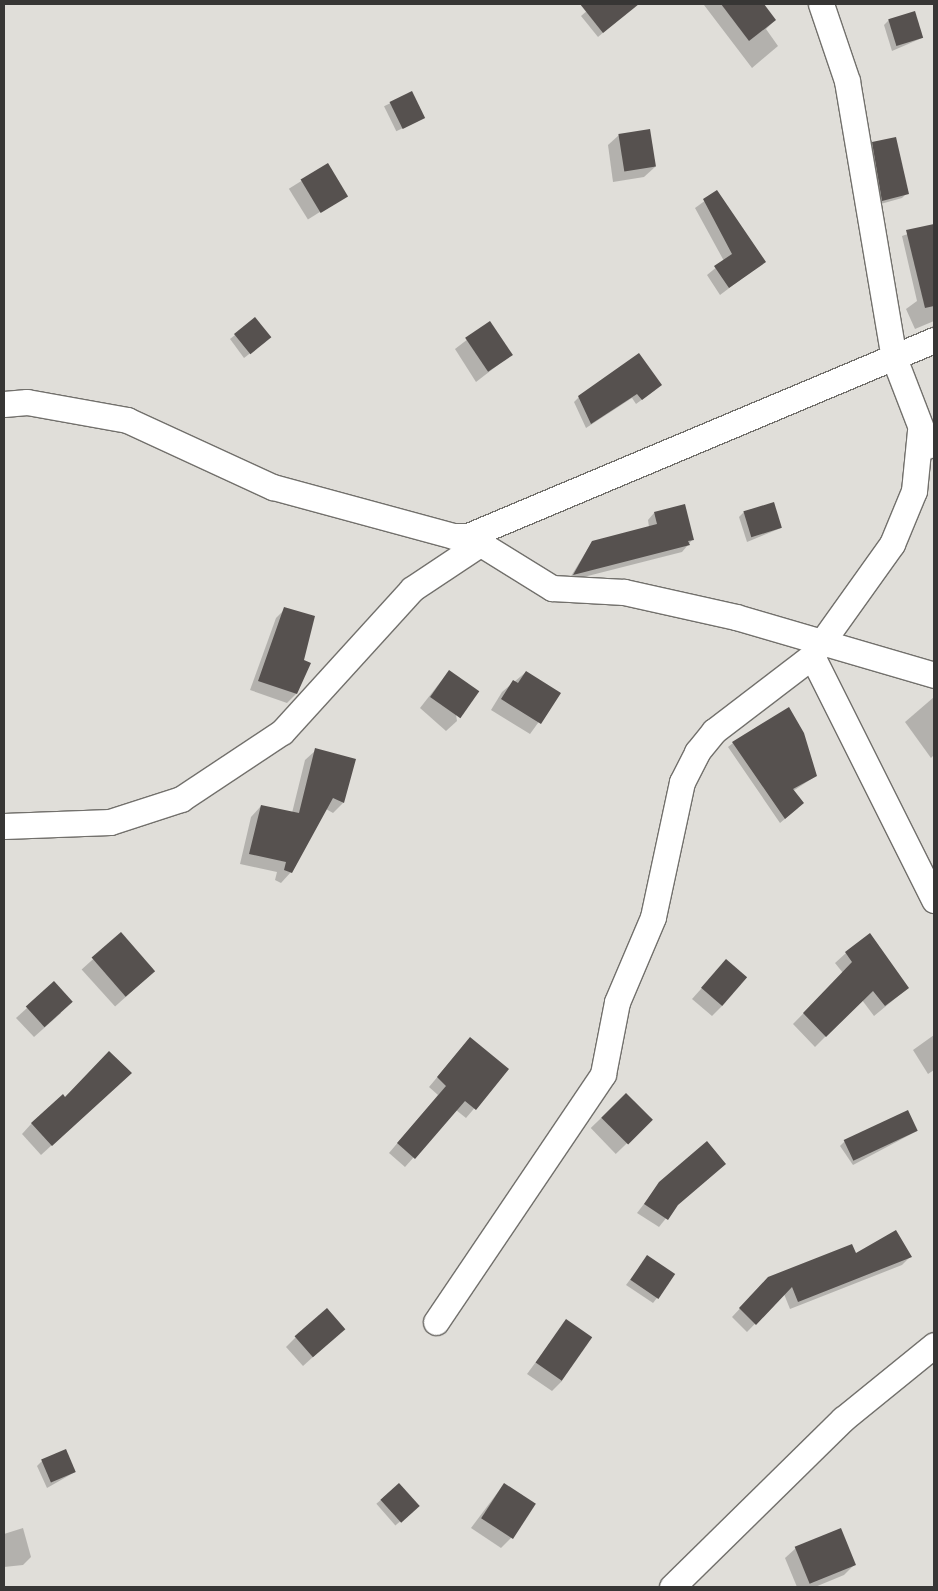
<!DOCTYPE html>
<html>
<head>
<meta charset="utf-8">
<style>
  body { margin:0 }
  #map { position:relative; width:938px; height:1591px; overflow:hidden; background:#e0ded9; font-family:Montserrat,sans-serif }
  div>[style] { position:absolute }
  .shadow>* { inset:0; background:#0003; transform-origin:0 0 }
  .building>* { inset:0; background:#56514f; transform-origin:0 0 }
  .roads { filter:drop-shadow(1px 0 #72706c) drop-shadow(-1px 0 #72706c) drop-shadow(0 1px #72706c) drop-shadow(0 -1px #72706c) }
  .minor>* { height:25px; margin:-12.5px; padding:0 12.5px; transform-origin:12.5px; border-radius:12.5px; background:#fff }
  span { translate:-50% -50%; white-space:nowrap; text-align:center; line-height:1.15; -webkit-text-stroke:5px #eeece7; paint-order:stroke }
  .frame { position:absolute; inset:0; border:5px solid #373635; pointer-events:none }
</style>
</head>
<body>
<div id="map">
  <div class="shadow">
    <i style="clip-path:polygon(595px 4px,617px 4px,625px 14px,598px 37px,581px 16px)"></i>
    <i style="clip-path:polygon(762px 4px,775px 20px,766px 29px,778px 46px,752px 68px,704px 5px)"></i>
    <i style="clip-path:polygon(889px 20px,922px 38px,892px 51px,884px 25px)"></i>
    <i style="left:411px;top:93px;width:28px;height:30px;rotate:64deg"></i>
    <i style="clip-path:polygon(619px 135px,655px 167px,644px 177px,613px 182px,608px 145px)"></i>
    <i style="clip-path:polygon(873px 143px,907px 193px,902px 198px,877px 205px,868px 148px)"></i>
    <i style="left:327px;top:165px;width:36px;height:45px;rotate:58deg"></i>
    <i style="clip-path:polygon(717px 192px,764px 262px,720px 295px,707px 275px,724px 261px,695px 208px)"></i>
    <i style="clip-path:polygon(931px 226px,934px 321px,915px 329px,906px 309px,917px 301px,902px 236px)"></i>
    <i style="clip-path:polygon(490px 322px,511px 355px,476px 382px,455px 349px)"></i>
    <i style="clip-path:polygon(235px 335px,265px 342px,244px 358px,230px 339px)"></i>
    <i style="clip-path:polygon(655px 390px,636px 404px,632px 398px,586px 428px,574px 402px,579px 397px)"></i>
    <i style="clip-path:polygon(744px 512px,781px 528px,747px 542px,739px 517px)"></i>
    <i style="clip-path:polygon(654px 513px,693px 539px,682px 552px,568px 581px,592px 542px,649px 527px,648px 520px)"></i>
    <i style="clip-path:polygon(285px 609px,296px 694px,287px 703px,250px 690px,276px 618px)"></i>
    <i style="clip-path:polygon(449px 671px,457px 721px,446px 731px,420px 708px)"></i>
    <i style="clip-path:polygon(526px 672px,559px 694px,530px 734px,491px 710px,502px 692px)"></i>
    <i style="clip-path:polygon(934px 697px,934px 755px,931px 758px,905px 722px)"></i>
    <i style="clip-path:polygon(733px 743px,816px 776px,793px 791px,798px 808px,780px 823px,728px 747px)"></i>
    <i style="clip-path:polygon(316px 750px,343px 803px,333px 813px,326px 809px,291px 872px,281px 883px,275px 880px,277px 872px,240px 864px,251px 817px,261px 806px,292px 813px,305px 760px)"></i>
    <i style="left:121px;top:934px;width:50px;height:53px;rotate:48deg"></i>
    <i style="clip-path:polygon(846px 953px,908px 988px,874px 1016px,862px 1000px,815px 1047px,793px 1024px,843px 973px,835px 963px)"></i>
    <i style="clip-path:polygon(726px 961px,722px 1006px,712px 1016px,692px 999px)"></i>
    <i style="clip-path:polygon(27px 1008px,61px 1013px,34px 1037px,16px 1018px)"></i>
    <i style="clip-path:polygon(934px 1035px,934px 1070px,928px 1074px,913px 1050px)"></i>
    <i style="clip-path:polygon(470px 1038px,508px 1069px,466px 1118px,456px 1110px,405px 1167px,389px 1153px,438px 1095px,429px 1087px)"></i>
    <i style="clip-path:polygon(120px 1083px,41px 1155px,22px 1134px,32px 1123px)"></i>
    <i style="left:626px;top:1094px;width:36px;height:49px;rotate:46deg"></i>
    <i style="clip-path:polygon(917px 1131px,853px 1165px,840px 1146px,845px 1141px)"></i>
    <i style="clip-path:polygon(660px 1183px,675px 1207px,659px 1227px,637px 1213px)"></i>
    <i style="clip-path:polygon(855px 1255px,910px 1257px,902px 1265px,790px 1309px,784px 1294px,747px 1332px,732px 1317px,760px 1287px)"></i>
    <i style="clip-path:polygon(647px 1257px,657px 1298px,653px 1303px,626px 1285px)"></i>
    <i style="clip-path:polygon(566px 1321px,562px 1381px,552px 1391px,527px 1374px)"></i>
    <i style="clip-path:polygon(296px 1337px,333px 1339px,303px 1366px,286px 1347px)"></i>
    <i style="clip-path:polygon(42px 1461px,75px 1472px,47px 1488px,37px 1466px)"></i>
    <i style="left:399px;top:1484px;width:29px;height:30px;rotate:49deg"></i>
    <i style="clip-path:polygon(504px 1484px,511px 1538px,501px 1548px,471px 1528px)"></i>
    <i style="clip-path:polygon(23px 1528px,31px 1557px,23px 1565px,4px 1567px,4px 1534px)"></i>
    <i style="clip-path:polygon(796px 1548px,854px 1565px,844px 1575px,815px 1587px,797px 1587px,785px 1558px)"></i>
  </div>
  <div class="building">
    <i style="clip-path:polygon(580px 4px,639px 4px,603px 33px)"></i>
    <i style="clip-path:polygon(721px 4px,764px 4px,776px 20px,749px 41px)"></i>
    <i style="left:915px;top:11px;width:28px;height:28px;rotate:73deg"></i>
    <i style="left:412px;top:91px;width:30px;height:25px;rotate:64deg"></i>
    <i style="left:650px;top:129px;width:38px;height:32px;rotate:81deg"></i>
    <i style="clip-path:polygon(896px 137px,909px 194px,882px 201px,872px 142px)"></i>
    <i style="left:328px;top:163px;width:39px;height:32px;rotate:59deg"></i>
    <i style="clip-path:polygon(717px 190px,766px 262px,729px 288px,714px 266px,732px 254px,703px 199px)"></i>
    <i style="clip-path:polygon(934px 224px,934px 306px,925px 308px,906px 230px)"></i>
    <i style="left:255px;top:317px;width:26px;height:27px;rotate:51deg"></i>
    <i style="left:490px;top:321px;width:41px;height:30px;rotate:56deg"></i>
    <i style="clip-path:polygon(639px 353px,662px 385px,642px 400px,637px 394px,591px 424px,578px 396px)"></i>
    <i style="left:774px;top:502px;width:27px;height:32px;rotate:73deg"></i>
    <i style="clip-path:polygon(685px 504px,694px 540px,688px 541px,690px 545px,573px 575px,592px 541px,657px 524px,654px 512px)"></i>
    <i style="clip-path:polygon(284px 607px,315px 616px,304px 660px,311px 663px,297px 694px,258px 681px)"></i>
    <i style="left:449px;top:670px;width:37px;height:33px;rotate:35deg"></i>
    <i style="clip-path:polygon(526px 671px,561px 693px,541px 724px,501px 699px,513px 680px,518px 683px)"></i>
    <i style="clip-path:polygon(789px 707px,804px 733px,817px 776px,793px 789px,804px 803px,785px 819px,732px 742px)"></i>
    <i style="clip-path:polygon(315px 748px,356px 759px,344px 803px,333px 798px,292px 873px,284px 870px,286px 862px,249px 854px,261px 805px,299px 813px)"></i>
    <i style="left:121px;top:932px;width:52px;height:39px;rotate:49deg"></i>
    <i style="clip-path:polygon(870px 933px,909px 988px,885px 1006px,873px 991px,826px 1037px,803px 1013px,852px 962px,845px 952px)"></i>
    <i style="left:726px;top:959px;width:28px;height:38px;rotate:41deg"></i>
    <i style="left:54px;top:981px;width:28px;height:38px;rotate:48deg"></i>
    <i style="clip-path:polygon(470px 1037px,509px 1069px,476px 1110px,465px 1101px,415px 1159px,397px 1143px,446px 1086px,437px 1077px)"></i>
    <i style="clip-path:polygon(109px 1051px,132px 1073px,52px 1146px,31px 1123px,63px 1094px,65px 1097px)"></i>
    <i style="left:626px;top:1093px;width:38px;height:35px;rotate:45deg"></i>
    <i style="left:908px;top:1110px;width:23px;height:71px;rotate:65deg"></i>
    <i style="clip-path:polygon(707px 1141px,726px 1164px,678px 1205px,668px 1220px,644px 1204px,659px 1182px)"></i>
    <i style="clip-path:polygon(896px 1230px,912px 1257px,798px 1302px,792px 1287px,756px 1325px,739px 1308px,768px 1277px,852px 1244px,856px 1253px)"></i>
    <i style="left:647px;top:1255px;width:34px;height:30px;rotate:34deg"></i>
    <i style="left:327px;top:1308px;width:28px;height:43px;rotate:49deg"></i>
    <i style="left:566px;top:1319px;width:32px;height:53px;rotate:35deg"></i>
    <i style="left:66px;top:1449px;width:25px;height:27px;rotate:67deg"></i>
    <i style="left:399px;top:1483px;width:31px;height:25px;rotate:48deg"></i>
    <i style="left:504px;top:1483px;width:38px;height:42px;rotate:33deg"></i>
    <i style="left:841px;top:1528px;width:40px;height:50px;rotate:68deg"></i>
  </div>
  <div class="roads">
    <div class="minor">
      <i style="left:821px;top:4px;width:81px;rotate:71.3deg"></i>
      <i style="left:847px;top:81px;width:281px;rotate:80.4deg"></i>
      <i style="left:894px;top:358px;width:94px;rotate:68.9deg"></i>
      <i style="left:4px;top:404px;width:23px;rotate:-5deg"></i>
      <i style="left:27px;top:402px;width:102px;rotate:10.2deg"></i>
      <i style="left:127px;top:420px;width:161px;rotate:24.7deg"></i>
      <i style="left:273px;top:487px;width:187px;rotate:15.2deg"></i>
      <i style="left:453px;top:536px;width:15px"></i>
      <i style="left:468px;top:536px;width:506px;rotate:-22.81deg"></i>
      <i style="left:468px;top:536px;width:99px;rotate:31.8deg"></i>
      <i style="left:552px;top:588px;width:72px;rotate:3.2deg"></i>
      <i style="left:624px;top:592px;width:115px;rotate:12.6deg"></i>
      <i style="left:736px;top:617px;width:206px;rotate:16.3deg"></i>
      <i style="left:812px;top:656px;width:273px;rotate:63.4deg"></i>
      <i style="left:4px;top:826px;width:106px;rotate:-2.2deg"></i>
      <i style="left:110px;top:822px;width:75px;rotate:-17.9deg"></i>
      <i style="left:181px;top:799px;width:121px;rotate:-33.6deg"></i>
      <i style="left:282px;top:732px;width:193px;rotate:-47.7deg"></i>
      <i style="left:412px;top:589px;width:79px;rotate:-33.7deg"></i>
      <i style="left:436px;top:1322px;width:299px;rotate:-56deg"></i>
      <i style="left:603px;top:1074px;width:73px;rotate:-79deg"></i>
      <i style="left:617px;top:1002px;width:92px;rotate:-67deg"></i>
      <i style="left:653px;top:917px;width:138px;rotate:-77.9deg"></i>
      <i style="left:682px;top:782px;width:34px;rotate:-63deg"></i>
      <i style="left:697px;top:752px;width:27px;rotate:-51deg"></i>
      <i style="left:714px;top:731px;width:123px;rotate:-37.4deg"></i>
      <i style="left:812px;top:656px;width:138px;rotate:-54.5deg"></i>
      <i style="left:892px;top:544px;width:57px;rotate:-67.5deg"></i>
      <i style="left:914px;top:491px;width:60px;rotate:-84.3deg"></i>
      <i style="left:672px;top:1587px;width:240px;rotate:-44.5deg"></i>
      <i style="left:843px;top:1419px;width:117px;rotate:-39.1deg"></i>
    </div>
  </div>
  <div class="frame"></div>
</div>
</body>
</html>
